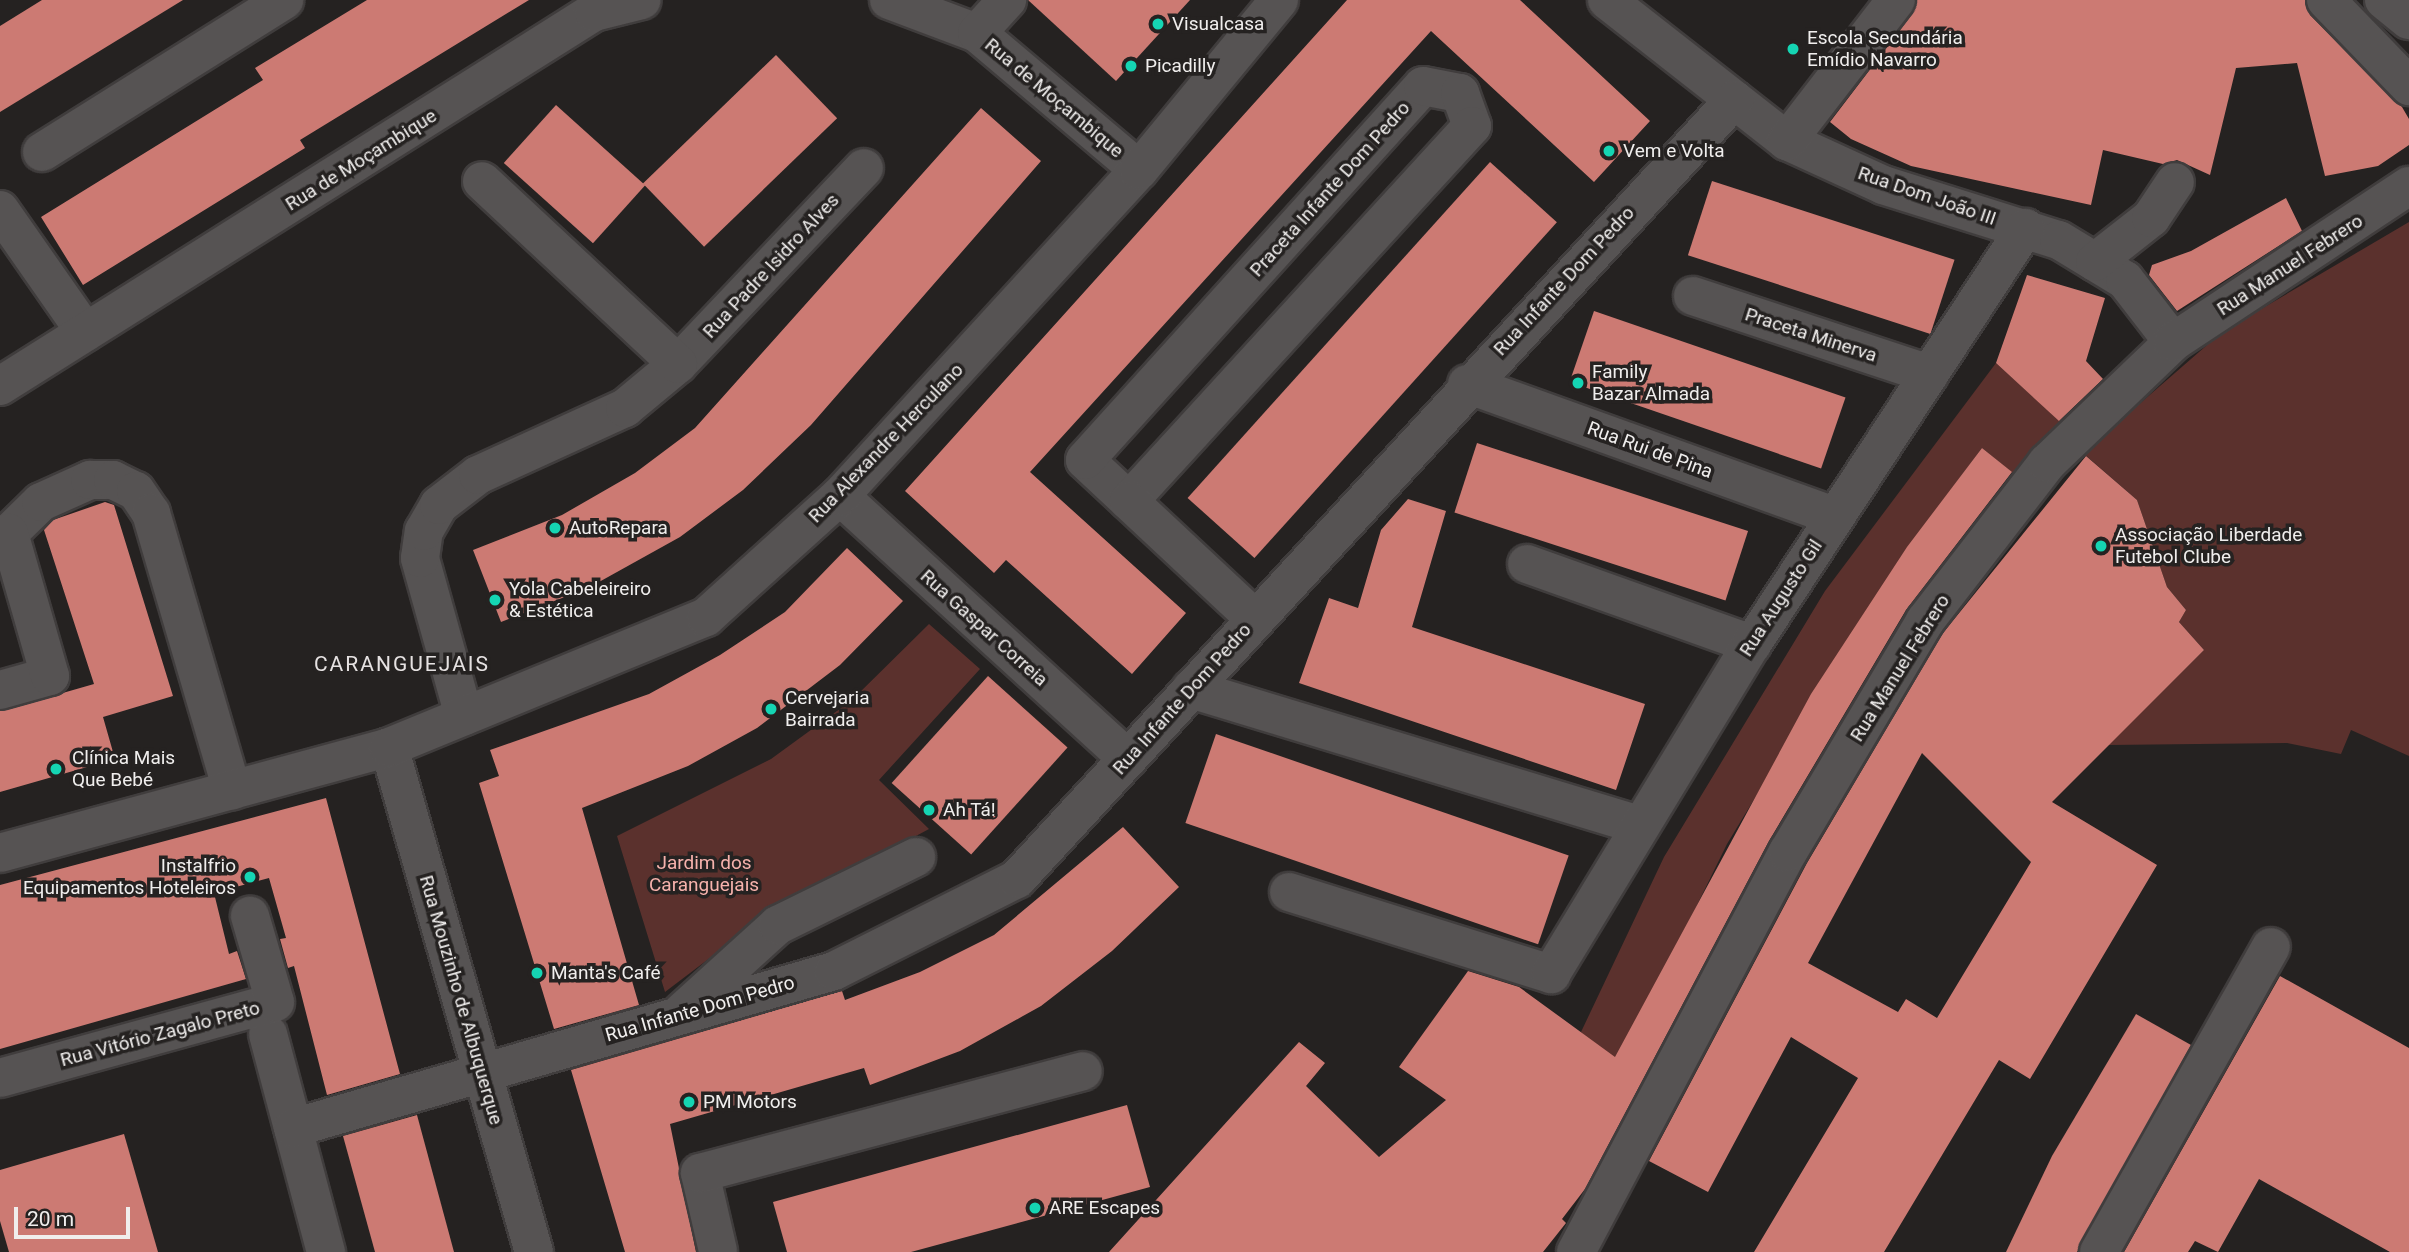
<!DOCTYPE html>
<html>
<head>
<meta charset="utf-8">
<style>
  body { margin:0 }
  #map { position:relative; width:2409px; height:1252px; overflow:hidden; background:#252221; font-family:Roboto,sans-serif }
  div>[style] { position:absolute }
  .green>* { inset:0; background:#5b312d }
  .building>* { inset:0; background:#cc7a73; transform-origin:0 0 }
  .roads { filter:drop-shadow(2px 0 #403d3d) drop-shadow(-2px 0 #403d3d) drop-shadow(0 2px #403d3d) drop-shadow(0 -2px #403d3d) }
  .minor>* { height:38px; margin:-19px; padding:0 19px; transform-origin:19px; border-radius:19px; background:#565353 }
  .dots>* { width:19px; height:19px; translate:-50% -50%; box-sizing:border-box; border:4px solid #252221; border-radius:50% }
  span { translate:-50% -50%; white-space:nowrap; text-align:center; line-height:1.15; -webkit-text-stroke:7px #252221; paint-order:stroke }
  .poi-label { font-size:19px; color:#f0eeed }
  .left { translate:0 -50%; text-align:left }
  .right { translate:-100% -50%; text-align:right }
  .street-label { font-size:19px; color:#f0eeed }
  .park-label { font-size:19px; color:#f6b2ac }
  .neighbourhood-label { font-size:21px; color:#e6e2e2; letter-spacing:2px }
  .scale { position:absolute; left:14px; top:1207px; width:116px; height:32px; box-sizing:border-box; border:4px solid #f0eeed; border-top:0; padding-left:9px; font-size:21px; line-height:24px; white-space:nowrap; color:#f0eeed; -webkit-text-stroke:5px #252221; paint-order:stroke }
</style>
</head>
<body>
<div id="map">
  <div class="green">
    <i style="clip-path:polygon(2409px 222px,2409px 756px,2351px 730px,2341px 754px,2287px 743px,2108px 745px,2204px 650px,2179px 622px,2186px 610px,2167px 587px,2137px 500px,2083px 453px,2222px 332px)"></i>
    <i style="clip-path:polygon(1996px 363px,2062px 423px,2014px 474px,1982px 448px,1901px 557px,1727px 844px,1618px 1066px,1581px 1032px,1664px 857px,1825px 591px)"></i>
    <i style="clip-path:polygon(929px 624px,980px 669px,879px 780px,929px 829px,760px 920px,665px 992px,617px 836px,771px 759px,852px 700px)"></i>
  </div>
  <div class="building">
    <i style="clip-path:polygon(42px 0,183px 0,0 112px,0 26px)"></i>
    <i style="clip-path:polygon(367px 0,529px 0,300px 140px,305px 148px,83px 285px,41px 217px,263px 80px,255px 68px)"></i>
    <i style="clip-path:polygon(1028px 0,1190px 0,1116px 81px)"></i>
    <i style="clip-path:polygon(1347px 0,1520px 0,1650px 121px,1594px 182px,1431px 31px,1030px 472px,1186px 613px,1132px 674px,1006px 560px,994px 573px,905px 491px)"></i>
    <i style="clip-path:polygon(1917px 0,2305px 0,2310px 15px,2402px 107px,2409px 119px,2409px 145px,2378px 166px,2325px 176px,2297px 63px,2236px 68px,2210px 175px,2177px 160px,2163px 164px,2103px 150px,2091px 205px,1911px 166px,1851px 139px,1830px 122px,1913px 13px)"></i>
    <i style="left:776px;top:55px;width:88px;height:185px;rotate:46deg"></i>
    <i style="left:556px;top:105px;width:120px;height:78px;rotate:42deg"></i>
    <i style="clip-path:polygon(981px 108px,1041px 161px,811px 425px,743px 490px,680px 537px,590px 587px,501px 622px,473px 550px,562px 515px,635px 473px,695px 428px)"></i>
    <i style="left:1490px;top:162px;width:90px;height:452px;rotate:42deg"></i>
    <i style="left:1712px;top:181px;width:255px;height:78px;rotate:18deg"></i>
    <i style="clip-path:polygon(2286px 198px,2302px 231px,2177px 311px,2149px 275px,2152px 265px,2191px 251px)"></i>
    <i style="clip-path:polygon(2027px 275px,2105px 298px,2086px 361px,2103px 379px,2059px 421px,1996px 363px)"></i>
    <i style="left:1594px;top:311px;width:266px;height:75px;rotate:19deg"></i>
    <i style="left:1477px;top:443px;width:285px;height:73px;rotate:18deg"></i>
    <i style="clip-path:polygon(1982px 448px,2012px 472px,1906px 610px,1769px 841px,1585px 1189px,1562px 1219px,1566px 1223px,1543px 1252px,1109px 1252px,1299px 1042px,1325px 1063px,1306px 1086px,1379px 1157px,1446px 1100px,1399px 1067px,1468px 971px,1519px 987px,1615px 1057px,1811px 694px,1907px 547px)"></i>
    <i style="clip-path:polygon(evenodd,2086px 456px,2137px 500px,2167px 587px,2186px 610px,2179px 622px,2204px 650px,2052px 802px,2157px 865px,2030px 1079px,1999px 1060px,1884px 1252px,1754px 1252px,1858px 1078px,1791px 1037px,1708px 1192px,1649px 1161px,1807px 863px,1943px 633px,2086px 456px,1922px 753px,2031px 862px,1937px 1018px,1906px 999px,1898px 1012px,1808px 963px,1922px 753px)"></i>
    <i style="clip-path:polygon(1408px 499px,1446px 511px,1412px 627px,1645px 704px,1616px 790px,1299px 683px,1329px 598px,1358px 608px,1381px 530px)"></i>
    <i style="clip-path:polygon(105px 502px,114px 505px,173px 696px,103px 717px,115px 759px,0 792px,0 711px,94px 684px,44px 530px,53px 520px)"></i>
    <i style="clip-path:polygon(847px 548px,903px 601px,840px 665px,757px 728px,688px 766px,582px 808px,639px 1005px,554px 1029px,479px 783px,499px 776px,490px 750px,649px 694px,720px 655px,785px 612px)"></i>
    <i style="left:988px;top:676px;width:107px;height:144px;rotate:42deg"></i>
    <i style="left:1216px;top:734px;width:373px;height:94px;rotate:19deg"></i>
    <i style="clip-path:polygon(326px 798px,400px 1074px,327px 1095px,294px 966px,288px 968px,280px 939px,286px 938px,269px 878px,214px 893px,229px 954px,237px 951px,246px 979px,0 1049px,0 885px)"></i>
    <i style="clip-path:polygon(1123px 827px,1179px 887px,1112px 951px,1041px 1006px,960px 1051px,870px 1085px,864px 1068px,670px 1124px,696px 1252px,625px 1252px,571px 1070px,842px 991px,845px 1000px,920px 972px,994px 935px)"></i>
    <i style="clip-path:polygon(2280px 976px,2409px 1048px,2409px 1252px,2390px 1252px,2259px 1179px,2218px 1252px,2195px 1241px,2188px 1252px,2124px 1252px)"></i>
    <i style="clip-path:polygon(2136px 1014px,2191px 1045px,2077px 1252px,2006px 1252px,2052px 1156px)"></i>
    <i style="clip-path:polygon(1127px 1105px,1150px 1187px,911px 1252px,787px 1252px,773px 1202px)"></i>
    <i style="clip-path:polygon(417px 1115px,454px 1252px,375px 1252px,343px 1136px)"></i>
    <i style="clip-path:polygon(124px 1134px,158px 1252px,9px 1252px,0 1221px,0 1170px)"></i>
  </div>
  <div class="roads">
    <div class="minor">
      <i style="left:889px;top:0;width:94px;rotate:20.6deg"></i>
      <i style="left:977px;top:33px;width:212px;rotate:40.2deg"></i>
      <i style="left:1607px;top:0;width:229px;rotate:38.1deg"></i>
      <i style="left:1787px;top:141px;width:106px;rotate:24.6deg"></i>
      <i style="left:1883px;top:185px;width:184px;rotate:17.4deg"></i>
      <i style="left:2059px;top:240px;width:77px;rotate:31.2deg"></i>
      <i style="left:2125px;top:280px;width:78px;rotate:52.3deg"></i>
      <i style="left:2326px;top:0;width:120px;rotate:46deg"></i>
      <i style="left:2384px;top:0;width:32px;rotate:39deg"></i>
      <i style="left:977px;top:33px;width:45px;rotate:-47.7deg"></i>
      <i style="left:1787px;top:141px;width:178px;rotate:-52.3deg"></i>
      <i style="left:42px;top:152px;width:286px;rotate:-32.1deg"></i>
      <i style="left:0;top:210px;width:149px;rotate:55.1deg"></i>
      <i style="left:2095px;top:262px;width:71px;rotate:-38.2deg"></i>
      <i style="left:2151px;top:218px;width:43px;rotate:-56.3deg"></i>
      <i style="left:1693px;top:296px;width:249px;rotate:18.3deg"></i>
      <i style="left:678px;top:364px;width:270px;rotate:-46.5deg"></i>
      <i style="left:1467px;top:384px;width:389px;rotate:19.8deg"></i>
      <i style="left:0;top:386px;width:702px;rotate:-32.2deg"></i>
      <i style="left:594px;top:12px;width:49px;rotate:-14deg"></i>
      <i style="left:840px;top:496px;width:390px;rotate:42.4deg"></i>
      <i style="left:1129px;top:501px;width:60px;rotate:-137deg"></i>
      <i style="left:1085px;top:460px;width:504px;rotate:-47.89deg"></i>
      <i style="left:1423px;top:86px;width:38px;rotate:11deg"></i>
      <i style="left:1460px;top:93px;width:35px;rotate:70deg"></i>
      <i style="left:1472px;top:126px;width:508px;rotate:132.45deg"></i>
      <i style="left:1129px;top:501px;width:173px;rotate:43.1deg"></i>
      <i style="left:0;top:542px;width:57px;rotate:-44.3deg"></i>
      <i style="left:41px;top:502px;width:54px;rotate:-24.2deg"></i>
      <i style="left:90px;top:480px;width:23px"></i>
      <i style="left:113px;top:480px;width:25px;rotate:26deg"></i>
      <i style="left:136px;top:491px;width:27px;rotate:56deg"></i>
      <i style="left:151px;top:513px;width:289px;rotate:73.7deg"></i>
      <i style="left:1527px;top:564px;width:239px;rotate:19.6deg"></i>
      <i style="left:1191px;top:689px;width:467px;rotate:16.9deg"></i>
      <i style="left:0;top:690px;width:52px;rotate:-15.6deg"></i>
      <i style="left:50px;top:676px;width:149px;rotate:-106deg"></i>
      <i style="left:464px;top:716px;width:164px;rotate:-105.6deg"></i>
      <i style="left:420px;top:558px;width:27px;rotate:-82deg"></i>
      <i style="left:424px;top:531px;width:30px;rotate:-60deg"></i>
      <i style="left:439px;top:505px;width:49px;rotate:-37.6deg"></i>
      <i style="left:478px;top:475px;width:162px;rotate:-24.5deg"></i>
      <i style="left:625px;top:408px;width:69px;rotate:-39.7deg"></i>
      <i style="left:678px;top:364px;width:268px;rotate:-137deg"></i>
      <i style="left:389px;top:747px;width:525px;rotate:73.98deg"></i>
      <i style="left:0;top:853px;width:403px;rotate:-15.2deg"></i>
      <i style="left:389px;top:747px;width:343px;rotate:-22.3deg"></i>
      <i style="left:706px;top:617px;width:181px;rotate:-42.1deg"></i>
      <i style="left:840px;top:496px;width:442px;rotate:-47.5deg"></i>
      <i style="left:1139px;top:170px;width:220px;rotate:-50.5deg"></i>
      <i style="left:1289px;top:892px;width:275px;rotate:17.4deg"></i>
      <i style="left:1551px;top:974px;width:386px;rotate:-58.7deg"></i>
      <i style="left:1752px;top:644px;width:498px;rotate:-56.7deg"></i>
      <i style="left:683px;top:1011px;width:128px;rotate:-42.2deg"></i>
      <i style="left:778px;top:925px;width:154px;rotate:-26.2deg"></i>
      <i style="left:268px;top:1034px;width:226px;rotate:75.1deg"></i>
      <i style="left:0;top:1078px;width:285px;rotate:-15.4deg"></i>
      <i style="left:275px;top:1002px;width:90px;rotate:-106.2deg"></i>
      <i style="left:293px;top:1128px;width:563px;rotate:-16.18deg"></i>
      <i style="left:834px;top:971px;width:205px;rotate:-26.7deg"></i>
      <i style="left:1017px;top:879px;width:1059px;rotate:-47.37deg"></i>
      <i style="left:718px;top:1251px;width:80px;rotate:-103deg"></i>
      <i style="left:700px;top:1173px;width:396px;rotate:-14.9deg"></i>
      <i style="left:1576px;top:1252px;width:453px;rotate:-62.1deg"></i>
      <i style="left:1788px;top:852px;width:269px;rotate:-59.3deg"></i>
      <i style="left:1925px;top:621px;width:200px;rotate:-52.3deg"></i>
      <i style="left:2047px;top:463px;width:175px;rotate:-43.8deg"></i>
      <i style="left:2173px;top:342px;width:283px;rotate:-33.5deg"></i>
      <i style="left:2099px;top:1252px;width:350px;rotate:-60.6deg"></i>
    </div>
  </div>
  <div class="dots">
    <i style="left:1158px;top:24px;background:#15d5b3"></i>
    <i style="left:1793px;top:49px;background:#15d5b3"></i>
    <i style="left:1131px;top:66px;background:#15d5b3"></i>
    <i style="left:1609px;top:151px;background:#15d5b3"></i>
    <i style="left:1578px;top:383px;background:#15d5b3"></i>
    <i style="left:555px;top:528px;background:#15d5b3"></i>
    <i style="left:2101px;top:546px;background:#15d5b3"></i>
    <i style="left:495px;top:600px;background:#15d5b3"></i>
    <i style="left:771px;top:709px;background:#15d5b3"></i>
    <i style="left:56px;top:769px;background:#15d5b3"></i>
    <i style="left:929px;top:810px;background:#15d5b3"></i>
    <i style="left:250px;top:877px;background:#15d5b3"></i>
    <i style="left:537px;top:973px;background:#15d5b3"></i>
    <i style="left:689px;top:1102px;background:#15d5b3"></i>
    <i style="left:1035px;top:1208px;background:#15d5b3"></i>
  </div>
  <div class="poi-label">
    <span class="left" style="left:1172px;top:24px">Visualcasa</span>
    <span class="left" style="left:1807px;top:49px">Escola Secundária<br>Emídio Navarro</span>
    <span class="left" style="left:1145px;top:66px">Picadilly</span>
    <span class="left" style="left:1623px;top:151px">Vem e Volta</span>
    <span class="left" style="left:1592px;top:383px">Family<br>Bazar Almada</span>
    <span class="left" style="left:569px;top:528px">AutoRepara</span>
    <span class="left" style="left:2115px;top:546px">Associação Liberdade<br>Futebol Clube</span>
    <span class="left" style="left:509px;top:600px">Yola Cabeleireiro<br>&amp; Estética</span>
    <span class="left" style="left:785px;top:709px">Cervejaria<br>Bairrada</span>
    <span class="left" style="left:72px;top:769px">Clínica Mais<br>Que Bebé</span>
    <span class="left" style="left:943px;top:810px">Ah Tá!</span>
    <span class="right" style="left:236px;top:877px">Instalfrio<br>Equipamentos Hoteleiros</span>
    <span class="left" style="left:551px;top:973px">Manta's Café</span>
    <span class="left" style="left:703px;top:1102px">PM Motors</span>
    <span class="left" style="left:1049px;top:1208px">ARE Escapes</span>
  </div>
  <div class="street-label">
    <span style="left:1054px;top:98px;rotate:40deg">Rua de Moçambique</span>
    <span style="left:361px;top:160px;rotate:-32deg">Rua de Moçambique</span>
    <span style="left:1330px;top:189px;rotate:-48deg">Praceta Infante Dom Pedro</span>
    <span style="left:1927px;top:196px;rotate:19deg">Rua Dom João III</span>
    <span style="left:2290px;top:265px;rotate:-33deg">Rua Manuel Febrero</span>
    <span style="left:771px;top:266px;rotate:-47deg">Rua Padre Isidro Alves</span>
    <span style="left:1564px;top:281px;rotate:-47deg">Rua Infante Dom Pedro</span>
    <span style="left:1811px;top:335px;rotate:18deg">Praceta Minerva</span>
    <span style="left:886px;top:443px;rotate:-46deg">Rua Alexandre Herculano</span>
    <span style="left:1650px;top:450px;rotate:20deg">Rua Rui de Pina</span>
    <span style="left:1781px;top:598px;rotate:-57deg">Rua Augusto Gil</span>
    <span style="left:984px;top:628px;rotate:42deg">Rua Gaspar Correia</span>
    <span style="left:1900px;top:668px;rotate:-58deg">Rua Manuel Febrero</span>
    <span style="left:1182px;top:699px;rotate:-48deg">Rua Infante Dom Pedro</span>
    <span style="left:461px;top:1000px;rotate:74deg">Rua Mouzinho de Albuquerque</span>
    <span style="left:700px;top:1009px;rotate:-16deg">Rua Infante Dom Pedro</span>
    <span style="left:160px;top:1034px;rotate:-15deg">Rua Vitório Zagalo Preto</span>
  </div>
  <div class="park-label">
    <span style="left:704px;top:874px">Jardim dos<br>Caranguejais</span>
  </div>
  <div class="neighbourhood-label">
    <span style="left:402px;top:664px">CARANGUEJAIS</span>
  </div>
  <div class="scale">20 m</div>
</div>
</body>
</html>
